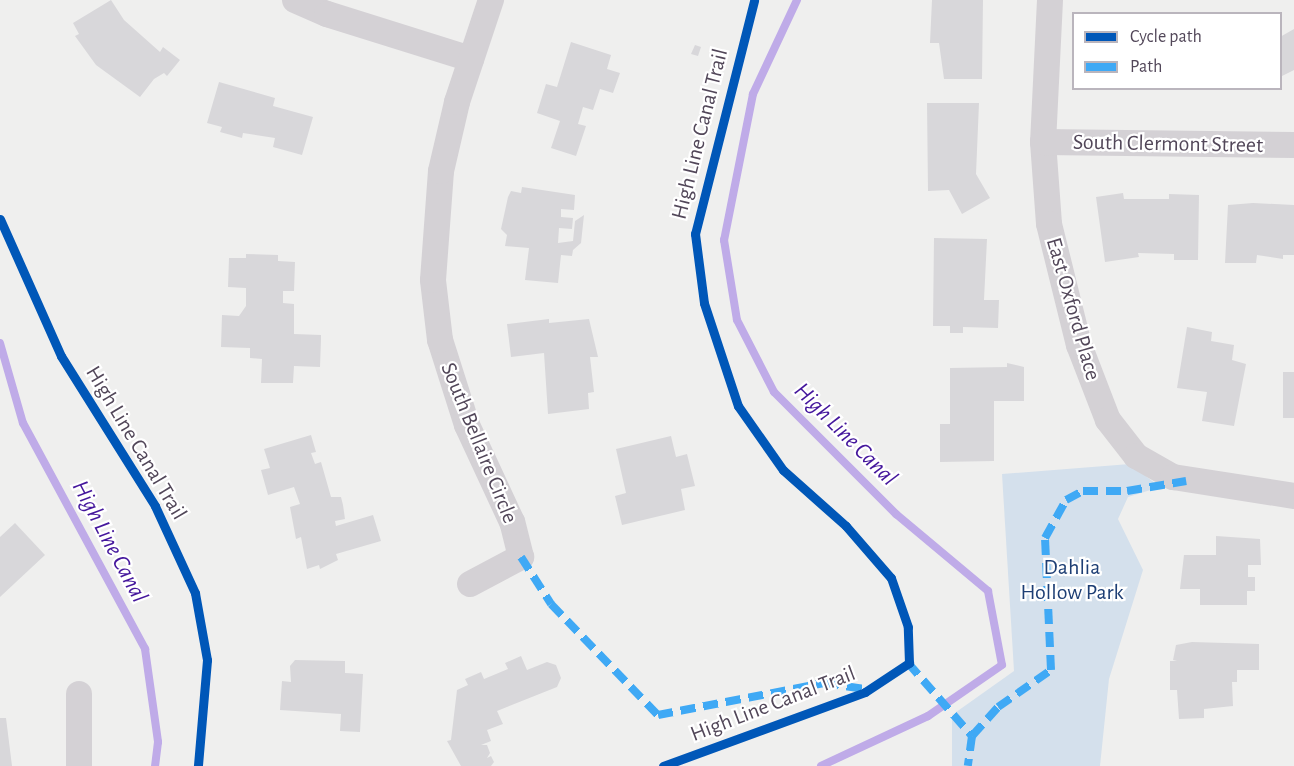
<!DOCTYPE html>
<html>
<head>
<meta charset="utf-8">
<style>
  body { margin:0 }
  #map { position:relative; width:1294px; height:766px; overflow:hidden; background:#efefee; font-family:"Alegreya Sans",sans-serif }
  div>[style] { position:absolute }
  .green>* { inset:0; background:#d4e0ec }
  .stream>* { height:8px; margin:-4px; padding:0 4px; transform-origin:4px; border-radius:4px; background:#bfabe8 }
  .building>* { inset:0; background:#d8d7da; transform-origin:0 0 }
  .minor>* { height:26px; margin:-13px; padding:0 13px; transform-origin:13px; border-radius:13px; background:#d4d1d5 }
  .quiet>* { height:8px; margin-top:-4px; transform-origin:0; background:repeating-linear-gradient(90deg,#3fa9f5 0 15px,transparent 0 23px) }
  .cycleway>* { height:9px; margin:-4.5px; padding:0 4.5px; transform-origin:4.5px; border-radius:4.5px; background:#0057b8 }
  span { translate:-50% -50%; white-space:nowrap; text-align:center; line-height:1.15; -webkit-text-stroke:4.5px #fff; paint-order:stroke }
  .street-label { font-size:22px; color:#524759 }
  .park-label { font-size:22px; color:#1d3e74 }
  .water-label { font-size:24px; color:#44169c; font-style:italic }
  .legend { position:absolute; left:1072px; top:12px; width:210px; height:78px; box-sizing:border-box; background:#fff; border:2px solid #bab5bd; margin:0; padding:8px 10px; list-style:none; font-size:18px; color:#524759 }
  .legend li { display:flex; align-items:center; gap:12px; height:30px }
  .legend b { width:30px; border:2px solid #bab5bd }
</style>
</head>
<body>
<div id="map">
  <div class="green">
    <i style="clip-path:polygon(1130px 464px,1160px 487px,1128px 497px,1118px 519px,1143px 570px,1109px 679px,1100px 766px,952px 766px,952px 715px,1014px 671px,1002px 474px)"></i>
  </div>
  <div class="stream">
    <i style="left:797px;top:0;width:104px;rotate:115.1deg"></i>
    <i style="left:753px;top:94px;width:149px;rotate:101.2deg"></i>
    <i style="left:724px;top:240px;width:81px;rotate:80.8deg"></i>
    <i style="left:737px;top:320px;width:81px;rotate:62.8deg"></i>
    <i style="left:774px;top:392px;width:173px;rotate:45deg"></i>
    <i style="left:896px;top:514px;width:120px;rotate:39.9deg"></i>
    <i style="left:988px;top:591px;width:75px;rotate:79.3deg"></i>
    <i style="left:1002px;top:665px;width:90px;rotate:145.4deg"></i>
    <i style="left:928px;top:716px;width:118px;rotate:155deg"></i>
    <i style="left:0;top:343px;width:83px;rotate:74deg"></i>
    <i style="left:23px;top:423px;width:257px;rotate:61.6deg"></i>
    <i style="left:145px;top:649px;width:94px;rotate:82deg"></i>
    <i style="left:158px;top:742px;width:24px;rotate:97deg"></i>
  </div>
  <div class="building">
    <i style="clip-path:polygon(111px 0,124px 20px,160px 52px,163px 47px,180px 60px,167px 76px,164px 73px,154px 79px,140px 97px,96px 65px,75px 36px,79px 34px,73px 23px)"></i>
    <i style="clip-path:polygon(932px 0,983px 0,982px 79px,944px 79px,939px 43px,930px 43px)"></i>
    <i style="clip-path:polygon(1294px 29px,1294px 70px,1280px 77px,1280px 37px)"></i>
    <i style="clip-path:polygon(571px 42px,611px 55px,607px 69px,620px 73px,613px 93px,600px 89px,593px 110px,583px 107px,578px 124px,586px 126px,576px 156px,551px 148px,560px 121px,537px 113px,546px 84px,557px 87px)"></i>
    <i style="clip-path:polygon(695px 45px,701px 47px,698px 56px,691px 54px)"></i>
    <i style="clip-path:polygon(219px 82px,275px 98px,273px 106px,313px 117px,302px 155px,273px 147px,275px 138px,243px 133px,242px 138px,220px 132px,222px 127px,207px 123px)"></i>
    <i style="clip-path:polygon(927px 103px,979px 103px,976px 174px,990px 198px,962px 214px,949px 190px,928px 191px)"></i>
    <i style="clip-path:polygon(522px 187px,575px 195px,574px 210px,561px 209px,561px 217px,573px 218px,572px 229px,559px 228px,558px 243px,573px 241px,575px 221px,584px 215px,581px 243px,573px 250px,572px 256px,561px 255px,558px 283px,525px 280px,529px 248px,505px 246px,507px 235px,501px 229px,508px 197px,511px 191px,521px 193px)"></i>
    <i style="clip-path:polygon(1123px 193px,1124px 199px,1169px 199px,1169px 194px,1199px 195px,1198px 260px,1174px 260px,1174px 254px,1138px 253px,1139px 257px,1105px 262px,1096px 197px)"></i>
    <i style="clip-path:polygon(1253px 203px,1294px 205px,1294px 255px,1283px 255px,1283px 259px,1257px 255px,1256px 263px,1225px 263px,1228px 205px)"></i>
    <i style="clip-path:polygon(934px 238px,987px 239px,984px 300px,999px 300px,998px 328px,963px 327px,963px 333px,950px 333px,950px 326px,933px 326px)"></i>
    <i style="clip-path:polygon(246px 254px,278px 255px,278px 261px,295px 262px,294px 291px,283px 291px,283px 303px,294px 304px,294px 334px,321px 335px,321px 339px,320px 367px,294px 366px,293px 383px,261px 383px,262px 359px,250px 358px,250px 348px,221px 347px,222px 315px,239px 316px,246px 306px,246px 288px,228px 287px,229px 258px,246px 258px)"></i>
    <i style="clip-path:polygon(549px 319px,549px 323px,589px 319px,598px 357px,590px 357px,594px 392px,588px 393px,589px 409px,548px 414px,544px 353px,511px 357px,507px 324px)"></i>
    <i style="clip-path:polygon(1187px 327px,1212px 332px,1211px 341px,1234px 345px,1232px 360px,1246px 364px,1234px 426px,1202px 421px,1207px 392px,1177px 388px)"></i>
    <i style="clip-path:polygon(1007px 363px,1024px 367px,1024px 401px,994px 401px,994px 461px,940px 462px,940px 424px,950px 424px,950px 368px,1007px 367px)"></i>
    <i style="left:1283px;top:372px;width:11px;height:46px"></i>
    <i style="clip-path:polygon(311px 435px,316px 452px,311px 453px,315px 464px,321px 462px,331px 497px,341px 497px,343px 505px,345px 519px,335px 521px,336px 526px,373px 515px,381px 541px,336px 554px,338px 560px,320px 569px,319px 565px,307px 569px,301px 537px,296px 539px,290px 507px,300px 504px,294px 487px,268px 495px,261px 470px,270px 468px,264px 449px)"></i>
    <i style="clip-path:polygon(671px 436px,676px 457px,687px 454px,695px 486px,681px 489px,685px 510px,622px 525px,615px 496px,626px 493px,616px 449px)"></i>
    <i style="clip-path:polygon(15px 523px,45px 555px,0 597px,0 537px)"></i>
    <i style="clip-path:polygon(1216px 536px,1260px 539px,1261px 565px,1248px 565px,1248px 577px,1255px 577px,1255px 591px,1247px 591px,1247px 605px,1200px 605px,1200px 589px,1180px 589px,1184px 555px,1216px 555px)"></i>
    <i style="clip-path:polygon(1192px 642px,1259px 644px,1259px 670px,1237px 670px,1237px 682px,1232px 682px,1233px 706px,1204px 709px,1204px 718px,1179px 719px,1177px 690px,1170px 690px,1170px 661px,1177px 661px,1173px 660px,1176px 645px)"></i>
    <i style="clip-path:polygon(521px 656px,527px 670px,547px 662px,556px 665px,561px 678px,557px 687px,497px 711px,503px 724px,487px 730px,491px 741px,481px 745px,487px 745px,490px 753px,487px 758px,491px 756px,494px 762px,491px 766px,461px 766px,447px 741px,451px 740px,457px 690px,468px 685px,465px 679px,481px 672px,484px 679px,508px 669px,505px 663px)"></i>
    <i style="clip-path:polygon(295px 660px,345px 661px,345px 673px,363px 674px,360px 732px,340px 731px,341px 714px,280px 710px,282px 681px,291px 682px,290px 666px)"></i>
    <i style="clip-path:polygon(0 718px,6px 718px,12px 766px,0 766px)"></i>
  </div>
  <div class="minor">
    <i style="left:295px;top:0;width:35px;rotate:24deg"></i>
    <i style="left:327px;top:14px;width:151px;rotate:17.4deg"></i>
    <i style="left:1050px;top:0;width:142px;rotate:92.8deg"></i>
    <i style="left:1043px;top:142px;width:82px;rotate:85.8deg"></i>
    <i style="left:1049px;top:224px;width:125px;rotate:76.1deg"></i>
    <i style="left:1079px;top:345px;width:80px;rotate:68.9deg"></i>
    <i style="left:1108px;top:420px;width:46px;rotate:52.1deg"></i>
    <i style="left:1136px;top:456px;width:43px;rotate:29.6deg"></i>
    <i style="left:1173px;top:477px;width:122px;rotate:8.9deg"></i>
    <i style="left:1043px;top:142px;width:251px;rotate:0.7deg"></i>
    <i style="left:470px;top:584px;width:58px;rotate:-27.9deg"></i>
    <i style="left:521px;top:557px;width:36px;rotate:-104deg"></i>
    <i style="left:512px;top:522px;width:107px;rotate:-114.9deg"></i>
    <i style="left:467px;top:425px;width:89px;rotate:-107.6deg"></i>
    <i style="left:440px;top:340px;width:60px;rotate:-96.7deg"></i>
    <i style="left:433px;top:280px;width:109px;rotate:-85.8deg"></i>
    <i style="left:441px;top:171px;width:71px;rotate:-76.9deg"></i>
    <i style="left:457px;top:102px;width:108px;rotate:-71.6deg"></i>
    <i style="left:79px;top:766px;width:72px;rotate:-90deg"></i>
  </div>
  <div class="quiet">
    <i style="left:521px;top:557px;width:56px;rotate:57.4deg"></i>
    <i style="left:551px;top:604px;width:154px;rotate:46.1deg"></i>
    <i style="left:658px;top:715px;width:169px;rotate:-10.9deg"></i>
    <i style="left:824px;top:683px;width:41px;rotate:8.3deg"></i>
    <i style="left:908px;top:663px;width:97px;rotate:48.8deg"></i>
    <i style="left:972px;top:736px;width:30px;rotate:98deg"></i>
    <i style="left:972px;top:736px;width:39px;rotate:-48deg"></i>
    <i style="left:998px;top:707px;width:65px;rotate:-34.9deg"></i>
    <i style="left:1051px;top:670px;width:132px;rotate:-92.6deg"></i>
    <i style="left:1045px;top:538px;width:43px;rotate:-61.1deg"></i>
    <i style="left:1066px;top:500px;width:19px;rotate:-28deg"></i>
    <i style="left:1083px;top:491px;width:44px"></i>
    <i style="left:1127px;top:491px;width:60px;rotate:-9.6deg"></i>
  </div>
  <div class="cycleway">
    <i style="left:0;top:219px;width:150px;rotate:66deg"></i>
    <i style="left:61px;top:356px;width:177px;rotate:57.9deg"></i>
    <i style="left:155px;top:506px;width:96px;rotate:65.3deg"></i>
    <i style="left:195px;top:593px;width:68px;rotate:79.8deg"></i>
    <i style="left:207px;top:660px;width:106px;rotate:94.9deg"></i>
    <i style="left:663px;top:766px;width:215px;rotate:-20.1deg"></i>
    <i style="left:865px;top:692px;width:53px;rotate:-33.4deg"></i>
    <i style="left:909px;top:663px;width:36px;rotate:-92deg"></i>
    <i style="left:908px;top:627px;width:52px;rotate:-109.1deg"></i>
    <i style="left:891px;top:578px;width:69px;rotate:-130.9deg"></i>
    <i style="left:846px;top:526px;width:84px;rotate:-138.4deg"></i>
    <i style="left:783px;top:470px;width:78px;rotate:-125.1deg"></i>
    <i style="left:738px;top:406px;width:108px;rotate:-108.3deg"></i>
    <i style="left:704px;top:303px;width:70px;rotate:-97.4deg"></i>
    <i style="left:695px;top:234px;width:241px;rotate:-75.8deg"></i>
  </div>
  <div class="street-label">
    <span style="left:700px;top:134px;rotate:-76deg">High Line Canal Trail</span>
    <span style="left:1168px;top:144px;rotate:1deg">South Clermont Street</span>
    <span style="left:1073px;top:309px;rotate:74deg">East Oxford Place</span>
    <span style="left:136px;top:443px;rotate:59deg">High Line Canal Trail</span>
    <span style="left:479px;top:443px;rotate:68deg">South Bellaire Circle</span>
    <span style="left:773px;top:704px;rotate:-21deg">High Line Canal Trail</span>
  </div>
  <div class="park-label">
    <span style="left:1072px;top:580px">Dahlia<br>Hollow Park</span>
  </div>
  <div class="water-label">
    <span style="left:845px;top:435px;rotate:45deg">High Line Canal</span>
    <span style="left:109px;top:542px;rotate:62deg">High Line Canal</span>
  </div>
  <ul class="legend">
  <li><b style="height:8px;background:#0057b8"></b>Cycle path</li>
  <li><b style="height:8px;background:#3fa9f5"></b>Path</li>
  </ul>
</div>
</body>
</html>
